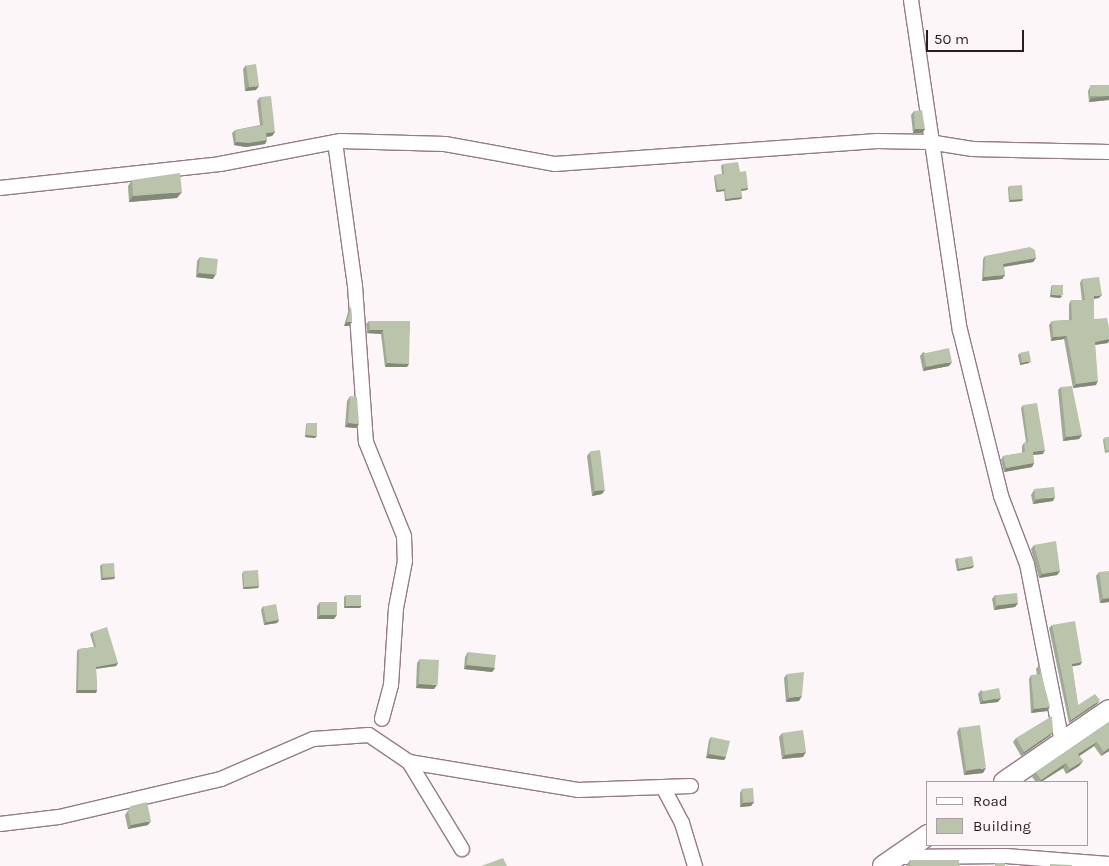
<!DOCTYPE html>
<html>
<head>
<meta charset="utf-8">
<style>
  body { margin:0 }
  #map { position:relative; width:1109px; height:866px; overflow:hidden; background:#fcf6f9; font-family:Karla,sans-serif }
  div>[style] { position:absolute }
  .roads { filter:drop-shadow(1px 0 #957a87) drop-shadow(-1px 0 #957a87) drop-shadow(0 1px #957a87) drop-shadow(0 -1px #957a87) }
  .street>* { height:14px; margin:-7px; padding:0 7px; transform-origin:7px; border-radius:7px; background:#fff }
  .secondary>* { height:20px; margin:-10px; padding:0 10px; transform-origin:10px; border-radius:10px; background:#fff }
  .wall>* { inset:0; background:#a0a992 }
  .shaded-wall>* { inset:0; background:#828977 }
  .building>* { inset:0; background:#bac4aa; transform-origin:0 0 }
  span { translate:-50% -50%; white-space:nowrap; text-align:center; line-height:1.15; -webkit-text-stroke:5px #fcf6f9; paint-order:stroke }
  .legend { position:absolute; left:926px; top:781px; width:162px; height:65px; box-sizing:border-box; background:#fcf6f9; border:1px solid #a79fa3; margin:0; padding:6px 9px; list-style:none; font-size:15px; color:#281d22 }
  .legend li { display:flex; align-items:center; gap:10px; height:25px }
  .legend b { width:25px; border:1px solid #a79fa3 }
  .scale { position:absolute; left:926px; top:30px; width:98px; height:22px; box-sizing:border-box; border:2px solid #281d22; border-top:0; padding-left:6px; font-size:15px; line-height:18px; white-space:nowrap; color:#281d22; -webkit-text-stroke:4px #fcf6f9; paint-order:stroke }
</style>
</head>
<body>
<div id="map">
  <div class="roads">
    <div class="street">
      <i style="left:911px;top:0;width:334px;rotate:81.6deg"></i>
      <i style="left:960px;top:330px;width:171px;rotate:76.1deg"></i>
      <i style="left:1001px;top:496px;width:73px;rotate:69.1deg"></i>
      <i style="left:1027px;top:564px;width:181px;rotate:78.9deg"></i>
      <i style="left:335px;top:142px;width:145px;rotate:82.1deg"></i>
      <i style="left:355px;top:286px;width:156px;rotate:86deg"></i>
      <i style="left:366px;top:442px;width:101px;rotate:68deg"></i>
      <i style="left:404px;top:536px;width:25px;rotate:88deg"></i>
      <i style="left:405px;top:561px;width:48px;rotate:100.8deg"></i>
      <i style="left:396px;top:608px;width:77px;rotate:93.7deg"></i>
      <i style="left:391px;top:685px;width:35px;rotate:105deg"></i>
      <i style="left:0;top:188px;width:221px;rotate:-6.2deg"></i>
      <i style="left:220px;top:164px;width:123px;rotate:-10.8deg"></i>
      <i style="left:341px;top:141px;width:104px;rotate:1.7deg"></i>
      <i style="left:445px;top:144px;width:112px;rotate:10.3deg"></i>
      <i style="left:555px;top:164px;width:323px;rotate:-4.1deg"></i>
      <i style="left:877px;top:141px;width:52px;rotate:1.1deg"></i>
      <i style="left:929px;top:142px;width:44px;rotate:9.2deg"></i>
      <i style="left:972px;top:149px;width:137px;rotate:1.3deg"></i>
      <i style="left:409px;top:762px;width:171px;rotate:9.4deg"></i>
      <i style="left:578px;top:790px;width:113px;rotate:-2deg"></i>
      <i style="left:663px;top:787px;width:41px;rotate:62.2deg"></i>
      <i style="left:682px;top:823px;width:45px;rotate:73.2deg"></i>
      <i style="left:0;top:824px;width:59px;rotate:-6.8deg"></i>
      <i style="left:59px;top:817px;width:166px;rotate:-13.2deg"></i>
      <i style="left:221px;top:779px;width:100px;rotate:-23.5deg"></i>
      <i style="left:313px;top:739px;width:56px;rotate:-4.1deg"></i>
      <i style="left:369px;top:735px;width:48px;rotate:34deg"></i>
      <i style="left:409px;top:762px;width:102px;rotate:58.7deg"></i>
      <i style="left:896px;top:857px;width:110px;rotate:-0.5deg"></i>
      <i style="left:1006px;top:856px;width:103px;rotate:4.4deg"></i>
    </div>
    <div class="secondary">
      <i style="left:1004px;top:782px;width:127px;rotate:-34.4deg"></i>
      <i style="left:883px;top:866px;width:55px;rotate:-34.6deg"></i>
    </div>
  </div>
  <div class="wall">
    <i style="clip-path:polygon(246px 65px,256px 90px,245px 91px,243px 69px)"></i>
    <i style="clip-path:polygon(1109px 85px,1109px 100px,1089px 102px,1088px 91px,1090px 87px)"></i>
    <i style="clip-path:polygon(260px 97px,275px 132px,272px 136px,267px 137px,265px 144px,246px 147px,234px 145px,232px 133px,235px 130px,260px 125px,257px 101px)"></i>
    <i style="clip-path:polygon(914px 111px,925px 129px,922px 133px,913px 133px,911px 115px)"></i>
    <i style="clip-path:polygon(723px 164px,748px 188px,747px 190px,741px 191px,742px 197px,741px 199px,725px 201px,724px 191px,716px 192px,714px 177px,715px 175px,722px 174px,721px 166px)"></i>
    <i style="clip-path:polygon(132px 180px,177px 198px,129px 202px,128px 186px)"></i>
    <i style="clip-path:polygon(1009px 186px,1022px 201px,1009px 202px,1008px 188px)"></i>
    <i style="clip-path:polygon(985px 256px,1036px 258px,1033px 262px,1004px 267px,1005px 275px,1002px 279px,982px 281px,983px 259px)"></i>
    <i style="clip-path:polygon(200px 257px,213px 279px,196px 277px,197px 261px)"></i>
    <i style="clip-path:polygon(1082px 279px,1099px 298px,1094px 299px,1094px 319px,1109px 328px,1109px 341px,1108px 343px,1095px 345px,1096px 385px,1073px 388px,1064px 339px,1051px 341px,1049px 325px,1052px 321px,1069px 320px,1069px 304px,1071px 300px,1082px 300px,1080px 283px)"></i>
    <i style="clip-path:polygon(1052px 285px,1062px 296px,1060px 298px,1050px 297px,1051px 287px)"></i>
    <i style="clip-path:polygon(351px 307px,352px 322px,349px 326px,344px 326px,348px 312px)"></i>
    <i style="clip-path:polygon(369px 321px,410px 321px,407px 367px,385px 367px,381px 334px,367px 333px,366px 324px)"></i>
    <i style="clip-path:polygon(923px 352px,949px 366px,923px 371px,920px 356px)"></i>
    <i style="clip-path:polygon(1020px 353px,1029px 363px,1020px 365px,1018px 355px)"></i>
    <i style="clip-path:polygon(1061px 387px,1082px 435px,1079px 439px,1063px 441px,1058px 390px)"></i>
    <i style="clip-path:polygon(350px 396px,356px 428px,345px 427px,347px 401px)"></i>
    <i style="clip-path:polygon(1023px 405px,1043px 454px,1033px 455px,1034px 463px,1032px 467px,1004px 472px,1001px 460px,1003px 456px,1022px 453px,1022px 446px,1024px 443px,1026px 442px,1021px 408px)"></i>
    <i style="clip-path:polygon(307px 423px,315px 438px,305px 437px,306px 425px)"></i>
    <i style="clip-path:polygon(1109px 437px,1109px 452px,1105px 453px,1103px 440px,1104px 438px)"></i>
    <i style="clip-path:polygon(590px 452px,602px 494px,592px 496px,587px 456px)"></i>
    <i style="clip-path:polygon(1034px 490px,1053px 501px,1033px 504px,1031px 495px)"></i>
    <i style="clip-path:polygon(1034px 545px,1060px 571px,1057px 575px,1039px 578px,1031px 549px)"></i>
    <i style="clip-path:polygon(957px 558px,974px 566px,972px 568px,957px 571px,955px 560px)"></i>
    <i style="clip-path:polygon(102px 564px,115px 577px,114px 579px,101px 580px,100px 566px)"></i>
    <i style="clip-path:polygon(243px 572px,258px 588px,243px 589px,242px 574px)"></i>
    <i style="clip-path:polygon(1099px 572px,1109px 602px,1100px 603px,1096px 576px)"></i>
    <i style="clip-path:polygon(346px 595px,360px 608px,344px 608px,344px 597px)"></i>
    <i style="clip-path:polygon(995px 595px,1018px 603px,1015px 607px,994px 610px,992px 599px)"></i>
    <i style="clip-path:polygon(320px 602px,334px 619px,317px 619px,317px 606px)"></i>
    <i style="clip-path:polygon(263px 606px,279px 620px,277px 623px,264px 625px,261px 610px)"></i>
    <i style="clip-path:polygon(1052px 625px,1082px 662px,1080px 665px,1072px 666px,1078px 705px,1097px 704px,1069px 723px,1049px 628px)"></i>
    <i style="clip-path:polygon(92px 632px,118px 663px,116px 666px,96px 669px,97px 690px,96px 693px,76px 693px,77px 651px,79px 649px,94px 647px,90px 634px)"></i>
    <i style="clip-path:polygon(468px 652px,495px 668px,492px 672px,464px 669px,465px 657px)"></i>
    <i style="clip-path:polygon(420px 659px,434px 689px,416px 688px,417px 663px)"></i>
    <i style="clip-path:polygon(1039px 665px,1047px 711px,1031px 713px,1029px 679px,1031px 675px,1037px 675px,1036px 669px)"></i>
    <i style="clip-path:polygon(787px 674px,799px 701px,786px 702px,784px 678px)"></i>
    <i style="clip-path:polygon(981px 690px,998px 702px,980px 704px,978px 694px)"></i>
    <i style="clip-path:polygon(1109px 722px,1109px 751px,1101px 756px,1094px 746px,1079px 756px,1083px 761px,1079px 766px,1066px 774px,1063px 768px,1041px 782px,1036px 782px,1032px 777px,1036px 772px)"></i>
    <i style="clip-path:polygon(960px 727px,983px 773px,964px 775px,957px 732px)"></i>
    <i style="clip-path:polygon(1053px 732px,1050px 736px,1021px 756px,1013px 742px,1016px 738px)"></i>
    <i style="clip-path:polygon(782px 733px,803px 757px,782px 759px,779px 737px)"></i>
    <i style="clip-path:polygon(711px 737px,726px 757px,724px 760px,706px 758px,709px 740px)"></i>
    <i style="clip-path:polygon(742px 789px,754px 802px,751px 806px,740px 807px,740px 793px)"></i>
    <i style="clip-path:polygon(131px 806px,148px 825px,128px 829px,125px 815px)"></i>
    <i style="clip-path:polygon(910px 860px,960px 866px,906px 866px)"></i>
  </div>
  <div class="shaded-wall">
    <i style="clip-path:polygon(259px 86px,256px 90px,245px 91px,248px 87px)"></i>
    <i style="clip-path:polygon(1109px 96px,1109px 100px,1089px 102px,1092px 98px)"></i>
    <i style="clip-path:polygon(915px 129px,925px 129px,922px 133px,913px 133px)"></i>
    <i style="clip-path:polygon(275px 132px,272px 136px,264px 137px,266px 133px)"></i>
    <i style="clip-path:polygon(267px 140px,265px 144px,246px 147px,234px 145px,236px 142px)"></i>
    <i style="clip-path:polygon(748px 188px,747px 190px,739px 191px,741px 189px)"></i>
    <i style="clip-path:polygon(725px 189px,724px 191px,716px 192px,718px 190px)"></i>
    <i style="clip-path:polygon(182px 192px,177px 198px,129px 202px,133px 196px)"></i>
    <i style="clip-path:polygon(742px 197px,741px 199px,725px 201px,726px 199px)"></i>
    <i style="clip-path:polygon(1023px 199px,1022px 201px,1009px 202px,1011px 200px)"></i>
    <i style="clip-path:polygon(1036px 258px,1033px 262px,1001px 267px,1003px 264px)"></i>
    <i style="clip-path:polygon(199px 273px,216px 274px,213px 279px,196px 277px)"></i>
    <i style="clip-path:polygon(1005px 275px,1002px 279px,982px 281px,984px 277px)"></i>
    <i style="clip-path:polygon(1051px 295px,1062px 296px,1060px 298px,1050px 297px)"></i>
    <i style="clip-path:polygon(1102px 295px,1099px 298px,1091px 299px,1094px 296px)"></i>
    <i style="clip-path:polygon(347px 322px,352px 322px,349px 326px,344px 326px)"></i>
    <i style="clip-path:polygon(370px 330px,383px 330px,381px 334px,367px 333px)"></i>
    <i style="clip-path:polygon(1067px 336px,1064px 339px,1051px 341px,1053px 337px)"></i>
    <i style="clip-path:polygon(1109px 339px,1108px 343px,1093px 345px,1095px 342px)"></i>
    <i style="clip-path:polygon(1031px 361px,1029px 363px,1020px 365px,1021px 363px)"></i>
    <i style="clip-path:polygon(952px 362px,949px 366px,923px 371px,926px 366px)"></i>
    <i style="clip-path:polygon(387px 363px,409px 364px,407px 367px,385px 367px)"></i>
    <i style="clip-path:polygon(1098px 381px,1096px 385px,1073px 388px,1076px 384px)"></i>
    <i style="clip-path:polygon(348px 423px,359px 424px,356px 428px,345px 427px)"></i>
    <i style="clip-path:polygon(306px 435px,317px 436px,315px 438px,305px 437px)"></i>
    <i style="clip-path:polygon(1082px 435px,1079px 439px,1063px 441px,1066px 437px)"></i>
    <i style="clip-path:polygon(1045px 450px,1043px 454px,1030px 455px,1033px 452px)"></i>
    <i style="clip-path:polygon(1034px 463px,1032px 467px,1004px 472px,1006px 468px)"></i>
    <i style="clip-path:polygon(605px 490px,602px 494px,592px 496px,595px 491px)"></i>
    <i style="clip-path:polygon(1055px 497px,1053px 501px,1033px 504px,1036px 500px)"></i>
    <i style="clip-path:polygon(974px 566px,972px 568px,957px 571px,959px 569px)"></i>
    <i style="clip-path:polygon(1060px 571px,1057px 575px,1039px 578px,1042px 574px)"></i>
    <i style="clip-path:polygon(115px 577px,114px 579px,101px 580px,103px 578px)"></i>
    <i style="clip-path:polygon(259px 586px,258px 588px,243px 589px,245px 587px)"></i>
    <i style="clip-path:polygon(1109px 598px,1109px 602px,1100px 603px,1103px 599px)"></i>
    <i style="clip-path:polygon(1018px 603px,1015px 607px,994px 610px,997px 606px)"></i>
    <i style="clip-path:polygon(346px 606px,362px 606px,360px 608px,344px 608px)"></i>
    <i style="clip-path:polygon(320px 615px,337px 615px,334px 619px,317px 619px)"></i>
    <i style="clip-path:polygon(279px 620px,277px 623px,264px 625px,266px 622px)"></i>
    <i style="clip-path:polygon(1082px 662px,1080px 665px,1069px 667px,1072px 664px)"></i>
    <i style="clip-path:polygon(118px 663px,116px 666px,94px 669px,96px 667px)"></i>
    <i style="clip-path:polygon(467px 665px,495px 668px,492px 672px,464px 669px)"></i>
    <i style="clip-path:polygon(419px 684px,437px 685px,434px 689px,416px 688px)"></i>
    <i style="clip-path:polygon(78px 690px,97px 690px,96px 693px,76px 693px)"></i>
    <i style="clip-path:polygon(802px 696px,799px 701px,786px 702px,789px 698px)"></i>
    <i style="clip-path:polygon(1001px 698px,998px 702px,980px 704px,983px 700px)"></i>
    <i style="clip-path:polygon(1100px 700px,1097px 704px,1069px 723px,1071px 720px)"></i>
    <i style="clip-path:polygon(1050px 707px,1047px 711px,1031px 713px,1034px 709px)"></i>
    <i style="clip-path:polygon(1053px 732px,1050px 736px,1021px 756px,1024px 752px)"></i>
    <i style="clip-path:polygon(1097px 742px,1094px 746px,1075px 759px,1078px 754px)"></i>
    <i style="clip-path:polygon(1109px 748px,1109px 751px,1101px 756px,1104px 752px)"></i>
    <i style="clip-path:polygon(806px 752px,803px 757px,782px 759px,785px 755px)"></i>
    <i style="clip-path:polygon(709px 754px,726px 757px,724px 760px,706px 758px)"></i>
    <i style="clip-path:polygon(1083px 761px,1079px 766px,1066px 774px,1070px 769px)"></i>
    <i style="clip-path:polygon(1066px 763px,1063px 768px,1041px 782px,1039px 782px,1041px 780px)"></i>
    <i style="clip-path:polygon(986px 768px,983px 773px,964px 775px,967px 771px)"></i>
    <i style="clip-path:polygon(754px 802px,751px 806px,740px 807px,743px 803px)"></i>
    <i style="clip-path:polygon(151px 821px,148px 825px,128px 829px,131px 825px)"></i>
  </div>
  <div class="building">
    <i style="left:256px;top:64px;width:22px;height:10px;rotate:82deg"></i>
    <i style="left:1109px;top:85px;width:11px;height:19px;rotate:90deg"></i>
    <i style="clip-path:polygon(271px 96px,275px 132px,266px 133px,267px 140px,249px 143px,236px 142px,235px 130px,263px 125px,260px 97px)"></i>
    <i style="clip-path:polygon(922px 110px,925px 129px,915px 129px,914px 111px)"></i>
    <i style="clip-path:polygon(738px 162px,740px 172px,746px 171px,748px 188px,741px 189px,742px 197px,726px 199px,725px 189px,718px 190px,715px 175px,724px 174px,723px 164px)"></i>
    <i style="clip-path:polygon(180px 173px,182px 192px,133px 196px,132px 180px)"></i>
    <i style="left:1022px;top:185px;width:14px;height:13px;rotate:86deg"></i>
    <i style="clip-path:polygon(1030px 247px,1035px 250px,1036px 258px,1003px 264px,1005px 275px,984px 277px,985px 256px)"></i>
    <i style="left:200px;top:257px;width:18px;height:16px;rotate:6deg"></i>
    <i style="clip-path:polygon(1099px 277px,1102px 295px,1094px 296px,1094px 319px,1107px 318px,1109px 328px,1109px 339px,1095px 342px,1098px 381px,1076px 384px,1067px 336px,1053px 337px,1052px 321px,1072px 320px,1071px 300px,1085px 300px,1082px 279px)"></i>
    <i style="left:1052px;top:285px;width:11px;height:10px"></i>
    <i style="clip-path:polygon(351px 307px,352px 322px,347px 322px)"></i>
    <i style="clip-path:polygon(369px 321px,410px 321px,409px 364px,387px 363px,383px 330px,370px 330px)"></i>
    <i style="left:949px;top:348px;width:14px;height:26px;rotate:78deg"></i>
    <i style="left:1029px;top:351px;width:10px;height:9px;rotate:79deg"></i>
    <i style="clip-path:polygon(1072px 386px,1082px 435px,1066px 437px,1061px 387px)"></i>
    <i style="clip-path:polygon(350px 396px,357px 397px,359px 424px,348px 423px)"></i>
    <i style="clip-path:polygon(1037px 403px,1045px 450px,1033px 452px,1034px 463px,1006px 468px,1003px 456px,1025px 452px,1024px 443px,1028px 442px,1023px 405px)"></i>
    <i style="clip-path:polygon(307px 423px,317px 423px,317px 436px,306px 435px)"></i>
    <i style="clip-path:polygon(1109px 437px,1109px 450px,1106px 451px,1104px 438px)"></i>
    <i style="left:600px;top:450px;width:40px;height:10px;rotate:83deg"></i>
    <i style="left:1054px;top:487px;width:10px;height:20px;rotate:84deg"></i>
    <i style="clip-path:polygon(1056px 541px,1060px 571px,1042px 574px,1034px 545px)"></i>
    <i style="left:972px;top:556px;width:10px;height:15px;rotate:79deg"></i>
    <i style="left:114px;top:563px;width:14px;height:12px;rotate:86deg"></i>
    <i style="left:258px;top:570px;width:16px;height:15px;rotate:86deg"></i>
    <i style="clip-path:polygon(1109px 571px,1109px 598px,1103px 599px,1099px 572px)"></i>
    <i style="left:1017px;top:593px;width:10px;height:22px;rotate:84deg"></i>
    <i style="left:346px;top:595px;width:15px;height:11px"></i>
    <i style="left:320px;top:602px;width:17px;height:13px"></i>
    <i style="left:276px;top:604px;width:16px;height:13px;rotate:79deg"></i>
    <i style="clip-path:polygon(1075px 621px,1082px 662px,1072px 664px,1078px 705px,1095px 694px,1100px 700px,1071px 720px,1052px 625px)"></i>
    <i style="clip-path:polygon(107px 627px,118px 663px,96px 667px,97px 690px,78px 690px,79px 649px,96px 647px,92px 632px)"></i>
    <i style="left:468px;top:652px;width:28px;height:13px;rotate:6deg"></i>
    <i style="left:420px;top:659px;width:19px;height:25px;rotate:3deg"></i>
    <i style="clip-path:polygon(1039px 665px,1050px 707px,1034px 709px,1031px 675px,1040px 674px)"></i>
    <i style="clip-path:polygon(804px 672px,802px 696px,789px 698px,787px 674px)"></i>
    <i style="left:999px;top:688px;width:10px;height:18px;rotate:79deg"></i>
    <i style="clip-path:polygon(1052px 716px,1053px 732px,1024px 752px,1016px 738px)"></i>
    <i style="clip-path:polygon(1109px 722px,1109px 748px,1104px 752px,1097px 742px,1078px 754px,1083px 761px,1070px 769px,1066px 763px,1041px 780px,1036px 772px)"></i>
    <i style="left:980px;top:725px;width:43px;height:20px;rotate:82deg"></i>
    <i style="left:803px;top:730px;width:22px;height:21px;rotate:82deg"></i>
    <i style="clip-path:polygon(711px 737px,730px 741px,726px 757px,709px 754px)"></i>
    <i style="left:753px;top:788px;width:14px;height:11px;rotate:86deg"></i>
    <i style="clip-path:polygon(147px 802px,151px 821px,131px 825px,128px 811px,131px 806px)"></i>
    <i style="clip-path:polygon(503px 858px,507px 866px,481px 866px)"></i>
    <i style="left:910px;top:860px;width:49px;height:6px"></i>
    <i style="left:995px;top:863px;width:10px;height:3px"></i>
    <i style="clip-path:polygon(1050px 864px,1072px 865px,1072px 866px,1050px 866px)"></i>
  </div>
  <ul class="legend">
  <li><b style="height:6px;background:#fff"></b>Road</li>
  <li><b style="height:14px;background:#bac4aa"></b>Building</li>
  </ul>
  <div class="scale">50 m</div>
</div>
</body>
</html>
